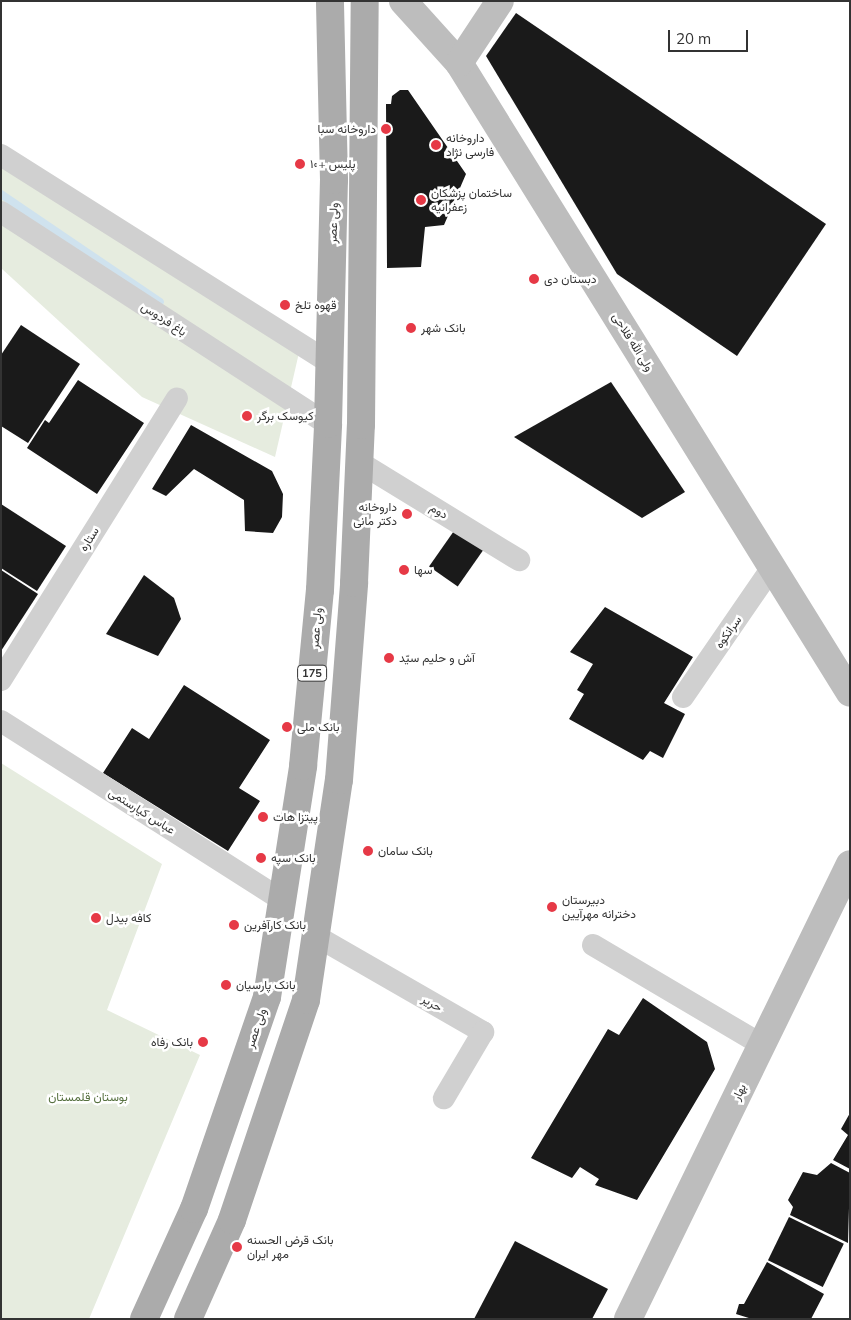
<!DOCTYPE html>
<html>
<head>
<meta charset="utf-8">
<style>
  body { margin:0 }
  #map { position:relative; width:851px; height:1320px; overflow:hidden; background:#fff; font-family:Mulish,Vazirmatn,sans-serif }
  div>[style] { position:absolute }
  .green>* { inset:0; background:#e6ecdf }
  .stream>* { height:8px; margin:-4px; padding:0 4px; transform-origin:4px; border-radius:4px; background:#cfe2ee }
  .building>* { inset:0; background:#1a1a1a; transform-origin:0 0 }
  .street>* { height:22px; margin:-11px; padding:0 11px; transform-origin:11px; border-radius:11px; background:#d0d0d0 }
  .secondary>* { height:28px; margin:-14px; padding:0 14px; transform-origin:14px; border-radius:14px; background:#bdbdbd }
  .primary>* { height:28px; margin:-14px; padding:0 14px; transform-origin:14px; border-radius:14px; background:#ababab }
  .dots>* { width:14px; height:14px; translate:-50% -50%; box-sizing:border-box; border:2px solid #fff; border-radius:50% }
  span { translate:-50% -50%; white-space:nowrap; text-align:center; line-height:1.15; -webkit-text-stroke:5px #fff; paint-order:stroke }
  .shield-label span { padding:1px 4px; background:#fff; border:1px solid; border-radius:4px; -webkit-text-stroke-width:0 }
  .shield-label { font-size:11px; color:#333; font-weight:700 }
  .poi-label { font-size:12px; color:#333 }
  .right { translate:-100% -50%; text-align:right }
  .left { translate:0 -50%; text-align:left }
  .street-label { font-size:12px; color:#333 }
  .park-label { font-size:12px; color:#56703f }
  .frame { position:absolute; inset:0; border:2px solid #333; pointer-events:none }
  .scale { position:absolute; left:668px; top:30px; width:80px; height:22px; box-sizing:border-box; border:2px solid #333; border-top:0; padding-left:6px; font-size:15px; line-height:18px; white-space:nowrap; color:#333; -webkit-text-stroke:4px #fff; paint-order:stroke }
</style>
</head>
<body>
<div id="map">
  <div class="green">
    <i style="clip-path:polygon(1px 143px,301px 344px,275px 457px,142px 397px,1px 268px)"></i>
    <i style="clip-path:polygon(1px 763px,162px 864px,107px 1010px,200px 1055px,89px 1319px,1px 1319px)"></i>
  </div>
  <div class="stream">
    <i style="left:1px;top:194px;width:192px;rotate:34.2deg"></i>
  </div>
  <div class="building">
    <i style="clip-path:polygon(516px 13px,826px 224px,737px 356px,617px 274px,486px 56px)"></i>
    <i style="clip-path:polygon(400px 90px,408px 90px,466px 174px,444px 225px,425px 227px,421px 267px,387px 268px,386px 104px,391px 104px,392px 96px)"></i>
    <i style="clip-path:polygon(21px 325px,80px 364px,28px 443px,1px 426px,1px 355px)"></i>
    <i style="clip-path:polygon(78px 380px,144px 423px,97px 494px,27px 448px,45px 420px,49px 423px)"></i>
    <i style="clip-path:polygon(611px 382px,685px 492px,642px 518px,514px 437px)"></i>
    <i style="clip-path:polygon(191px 425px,272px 471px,283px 494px,282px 517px,273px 533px,245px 531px,244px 500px,194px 469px,166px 496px,152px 489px)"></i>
    <i style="clip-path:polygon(1px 504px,66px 546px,37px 591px,1px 568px)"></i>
    <i style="left:456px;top:528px;width:35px;height:47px;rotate:35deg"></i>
    <i style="clip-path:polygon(1px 570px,38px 594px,1px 651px)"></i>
    <i style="clip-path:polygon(144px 575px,174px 598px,181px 619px,158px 656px,106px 634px)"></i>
    <i style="clip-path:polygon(605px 607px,693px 657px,664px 703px,685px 714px,663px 758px,650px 751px,643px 760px,569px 719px,584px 694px,577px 690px,593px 664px,570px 652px)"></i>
    <i style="clip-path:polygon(184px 685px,270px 740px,239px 788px,260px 801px,228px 851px,103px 773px,132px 728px,149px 739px)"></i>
    <i style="clip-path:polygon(643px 998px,707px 1042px,715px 1069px,637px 1200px,595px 1185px,599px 1179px,580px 1167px,572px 1178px,531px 1158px,608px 1029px,619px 1035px)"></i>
    <i style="clip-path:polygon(850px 1113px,850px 1169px,833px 1160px,848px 1135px,841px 1129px)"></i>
    <i style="clip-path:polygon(831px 1163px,850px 1173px,848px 1243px,790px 1215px,793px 1207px,788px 1200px,803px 1172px,817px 1175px)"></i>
    <i style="left:789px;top:1217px;width:61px;height:48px;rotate:26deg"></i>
    <i style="clip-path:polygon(515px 1241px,608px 1289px,592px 1319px,474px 1319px)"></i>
    <i style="clip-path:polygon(767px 1262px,824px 1294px,811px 1319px,752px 1319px,736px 1314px,739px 1304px,744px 1304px)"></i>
  </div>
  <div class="street">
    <i style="left:1px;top:155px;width:388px;rotate:32.3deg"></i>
    <i style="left:1px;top:212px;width:390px;rotate:33deg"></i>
    <i style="left:359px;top:462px;width:188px;rotate:31.5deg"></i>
    <i style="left:1px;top:680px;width:332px;rotate:-58deg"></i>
    <i style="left:683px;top:697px;width:159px;rotate:-55.5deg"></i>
    <i style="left:1px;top:721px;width:333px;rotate:32.5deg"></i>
    <i style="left:316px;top:936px;width:193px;rotate:29.9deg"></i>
    <i style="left:483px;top:1032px;width:77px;rotate:120.6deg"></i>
    <i style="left:593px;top:945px;width:196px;rotate:30.6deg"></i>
  </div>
  <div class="secondary">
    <i style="left:403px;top:1px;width:84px;rotate:47.9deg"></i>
    <i style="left:459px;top:63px;width:741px;rotate:58.17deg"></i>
    <i style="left:459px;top:63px;width:74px;rotate:-56.5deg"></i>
    <i style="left:628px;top:1319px;width:506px;rotate:-63.99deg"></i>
  </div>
  <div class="primary">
    <i style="left:144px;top:1319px;width:121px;rotate:-65.6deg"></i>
    <i style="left:194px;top:1209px;width:224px;rotate:-71deg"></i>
    <i style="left:267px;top:997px;width:234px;rotate:-81.1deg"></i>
    <i style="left:303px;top:766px;width:177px;rotate:-84.5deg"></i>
    <i style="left:320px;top:590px;width:166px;rotate:-87.2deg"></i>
    <i style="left:328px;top:424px;width:244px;rotate:-88.6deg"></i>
    <i style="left:334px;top:180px;width:179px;rotate:-91.3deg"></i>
    <i style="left:188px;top:1319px;width:108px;rotate:-66deg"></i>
    <i style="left:232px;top:1220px;width:232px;rotate:-71.4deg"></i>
    <i style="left:306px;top:1000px;width:222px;rotate:-81.5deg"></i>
    <i style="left:339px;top:780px;width:198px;rotate:-85.6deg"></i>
    <i style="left:354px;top:583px;width:158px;rotate:-87.5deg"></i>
    <i style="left:361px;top:425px;width:424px;rotate:-89.5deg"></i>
  </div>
  <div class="dots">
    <i style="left:386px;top:129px;background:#e63946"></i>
    <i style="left:436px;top:145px;background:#e63946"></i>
    <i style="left:300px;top:164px;background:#e63946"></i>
    <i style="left:421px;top:200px;background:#e63946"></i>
    <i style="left:534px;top:279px;background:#e63946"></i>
    <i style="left:285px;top:305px;background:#e63946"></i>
    <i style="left:411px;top:328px;background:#e63946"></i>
    <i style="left:247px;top:416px;background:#e63946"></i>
    <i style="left:407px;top:514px;background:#e63946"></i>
    <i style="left:404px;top:570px;background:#e63946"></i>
    <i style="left:389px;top:658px;background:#e63946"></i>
    <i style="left:287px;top:727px;background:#e63946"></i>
    <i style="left:263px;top:817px;background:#e63946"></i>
    <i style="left:368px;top:851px;background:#e63946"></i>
    <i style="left:261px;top:858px;background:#e63946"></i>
    <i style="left:552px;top:907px;background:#e63946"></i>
    <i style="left:96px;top:918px;background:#e63946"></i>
    <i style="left:234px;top:925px;background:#e63946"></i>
    <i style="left:226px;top:985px;background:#e63946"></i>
    <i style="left:203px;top:1042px;background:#e63946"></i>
    <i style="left:237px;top:1247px;background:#e63946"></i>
  </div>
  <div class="shield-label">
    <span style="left:312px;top:673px">175</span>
  </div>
  <div class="poi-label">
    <span class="right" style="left:376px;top:129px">داروخانه سبا</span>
    <span class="left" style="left:446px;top:145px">داروخانه<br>فارسی نژاد</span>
    <span class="left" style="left:310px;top:164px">پلیس +۱۰</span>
    <span class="left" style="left:431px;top:200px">ساختمان پزشکان<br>زعفرانیه</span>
    <span class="left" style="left:544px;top:279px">دبستان دی</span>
    <span class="left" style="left:295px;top:305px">قهوه تلخ</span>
    <span class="left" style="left:421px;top:328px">بانک شهر</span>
    <span class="left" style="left:257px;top:416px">کیوسک برگر</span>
    <span class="right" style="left:397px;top:514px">داروخانه<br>دکتر مانی</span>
    <span class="left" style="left:414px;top:570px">سها</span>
    <span class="left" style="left:399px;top:658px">آش و حلیم سیّد</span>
    <span class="left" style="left:297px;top:727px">بانک ملی</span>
    <span class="left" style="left:273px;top:817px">پیتزا هات</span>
    <span class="left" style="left:378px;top:851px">بانک سامان</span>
    <span class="left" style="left:271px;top:858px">بانک سپه</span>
    <span class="left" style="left:562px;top:907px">دبیرستان<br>دخترانه مهرآیین</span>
    <span class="left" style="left:106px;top:918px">کافه بیدل</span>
    <span class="left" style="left:244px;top:925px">بانک کارآفرین</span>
    <span class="left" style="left:236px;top:985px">بانک پارسیان</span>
    <span class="right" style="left:193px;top:1042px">بانک رفاه</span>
    <span class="left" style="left:247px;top:1247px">بانک قرض الحسنه<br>مهر ایران</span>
  </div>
  <div class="street-label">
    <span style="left:333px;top:223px;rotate:-88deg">ولی عصر</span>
    <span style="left:164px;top:319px;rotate:33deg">باغ فردوس</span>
    <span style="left:633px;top:342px;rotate:58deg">ولی‌ الله فلاحی</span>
    <span style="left:439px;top:511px;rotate:32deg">دوم</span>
    <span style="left:89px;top:539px;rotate:-58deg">ستاره</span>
    <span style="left:316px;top:628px;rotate:-85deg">ولی عصر</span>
    <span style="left:728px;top:632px;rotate:-55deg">سرانکوه</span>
    <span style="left:142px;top:811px;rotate:32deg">عباس کیارستمی</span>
    <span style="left:432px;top:1003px;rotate:30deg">حریر</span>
    <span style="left:256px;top:1028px;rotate:-71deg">ولی عصر</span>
    <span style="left:739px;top:1092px;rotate:-64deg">بهار</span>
  </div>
  <div class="park-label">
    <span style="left:88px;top:1097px">بوستان قلمستان</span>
  </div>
  <div class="frame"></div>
  <div class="scale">20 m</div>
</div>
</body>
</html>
